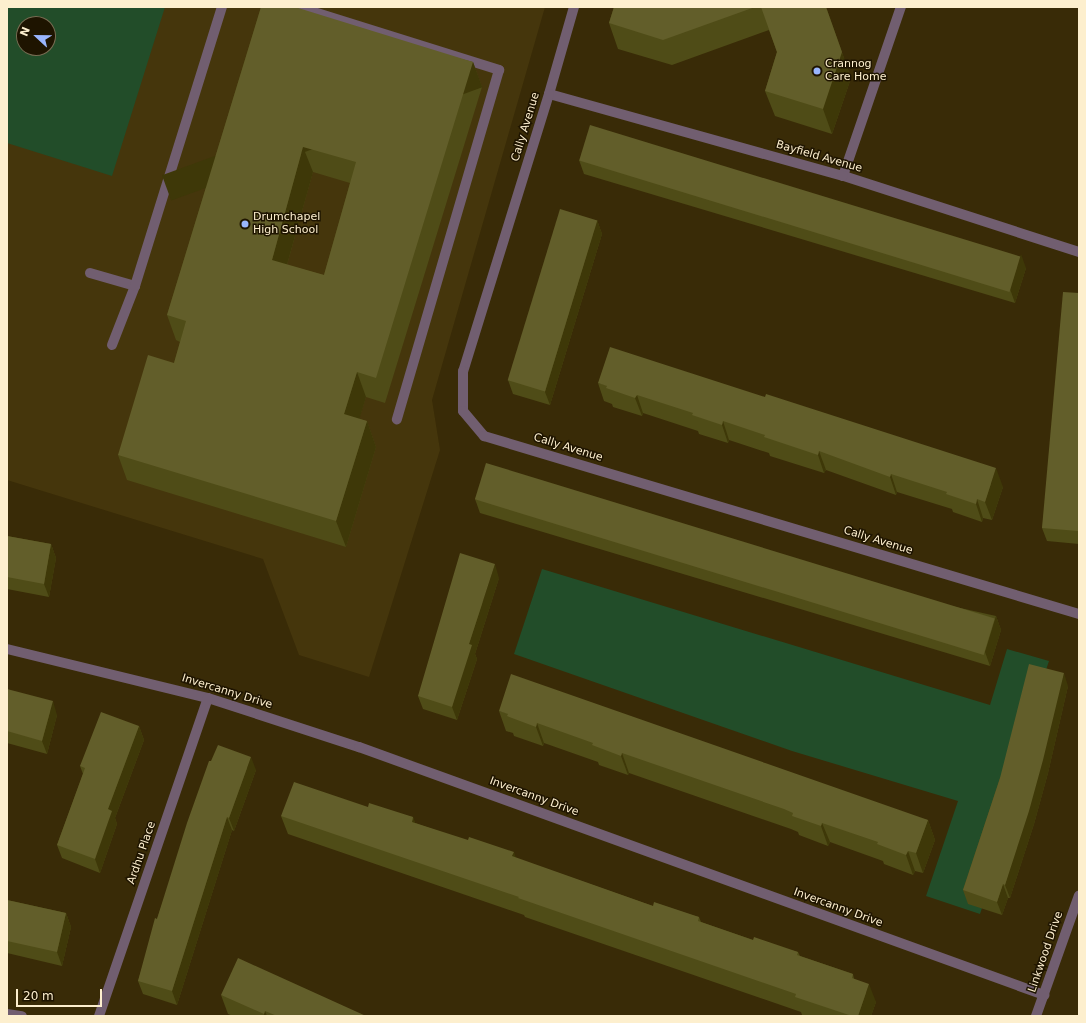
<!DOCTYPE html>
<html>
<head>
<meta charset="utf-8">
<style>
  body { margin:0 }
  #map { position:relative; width:1086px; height:1023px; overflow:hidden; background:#392b07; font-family:"DejaVu Sans",sans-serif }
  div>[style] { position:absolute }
  .built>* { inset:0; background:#45360c }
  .green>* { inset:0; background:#224d29 }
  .service>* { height:10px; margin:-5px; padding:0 5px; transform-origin:5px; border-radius:5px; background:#715e70 }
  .pedestrian>* { height:10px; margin:-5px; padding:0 5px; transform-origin:5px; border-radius:5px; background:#715e70 }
  .minor>* { height:10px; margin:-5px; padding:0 5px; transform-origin:5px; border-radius:5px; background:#715e70 }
  .wall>* { inset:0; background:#4f4c17 }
  .shaded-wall>* { inset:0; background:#3e3808; transform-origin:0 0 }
  .building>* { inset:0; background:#625e2a; transform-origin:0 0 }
  .dots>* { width:11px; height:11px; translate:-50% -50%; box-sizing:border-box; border:2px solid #1e1400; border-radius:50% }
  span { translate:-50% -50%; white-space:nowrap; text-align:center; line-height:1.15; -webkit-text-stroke:3px #1e1400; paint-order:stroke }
  .poi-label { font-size:11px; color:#fdefce }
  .left { translate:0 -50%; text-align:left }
  .street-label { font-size:11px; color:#fdefce }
  .frame { position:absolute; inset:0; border:8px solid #fdefce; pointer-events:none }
  .north { position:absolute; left:16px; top:16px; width:40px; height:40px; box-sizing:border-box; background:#1e1400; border:1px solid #776c52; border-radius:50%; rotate:292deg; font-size:11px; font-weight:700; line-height:16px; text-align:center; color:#fdefce }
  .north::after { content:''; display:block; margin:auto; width:14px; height:18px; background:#99b5fd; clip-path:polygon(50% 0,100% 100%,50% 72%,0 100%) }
  .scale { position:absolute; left:16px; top:989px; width:86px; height:18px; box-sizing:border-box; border:2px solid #fdefce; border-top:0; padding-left:5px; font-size:12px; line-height:14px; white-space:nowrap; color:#fdefce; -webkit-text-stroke:3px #1e1400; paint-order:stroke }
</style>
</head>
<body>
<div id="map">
  <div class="built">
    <i style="clip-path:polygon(evenodd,7px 7px,545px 7px,432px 400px,440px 450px,369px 677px,299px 655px,263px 559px,7px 480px,7px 7px,24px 24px,48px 24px,48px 48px,24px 48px,24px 24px)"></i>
  </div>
  <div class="green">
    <i style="clip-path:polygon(evenodd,7px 7px,165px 7px,112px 176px,7px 143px,7px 7px,24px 24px,48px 24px,48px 48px,24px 48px,24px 24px)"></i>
    <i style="clip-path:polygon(542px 569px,990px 705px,1007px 649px,1049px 661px,968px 903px,982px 908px,980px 914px,926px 896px,958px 801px,792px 751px,514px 654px)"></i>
  </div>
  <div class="service">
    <i style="left:298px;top:7px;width:211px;rotate:17.4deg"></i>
    <i style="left:499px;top:70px;width:364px;rotate:106.3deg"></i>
    <i style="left:90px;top:273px;width:47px;rotate:16.1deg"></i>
    <i style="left:112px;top:345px;width:63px;rotate:-68.7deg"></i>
    <i style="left:135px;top:286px;width:292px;rotate:-72.7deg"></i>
  </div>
  <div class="pedestrian">
    <i style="left:549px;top:94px;width:91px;rotate:-74deg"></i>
  </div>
  <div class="minor">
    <i style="left:843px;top:176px;width:179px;rotate:-71.1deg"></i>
    <i style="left:1079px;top:252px;width:248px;rotate:-162.1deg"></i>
    <i style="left:843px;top:176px;width:305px;rotate:-164.4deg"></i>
    <i style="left:549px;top:94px;width:290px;rotate:107.2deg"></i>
    <i style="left:463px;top:371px;width:40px;rotate:90deg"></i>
    <i style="left:463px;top:411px;width:33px;rotate:50deg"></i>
    <i style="left:484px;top:436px;width:621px;rotate:16.66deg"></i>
    <i style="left:7px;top:649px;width:207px;rotate:13.7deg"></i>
    <i style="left:208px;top:698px;width:159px;rotate:18deg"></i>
    <i style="left:359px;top:747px;width:729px;rotate:19.9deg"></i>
    <i style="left:7px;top:1014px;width:15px;rotate:8deg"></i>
    <i style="left:99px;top:1016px;width:336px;rotate:-71.1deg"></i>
    <i style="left:1036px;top:1016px;width:128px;rotate:-70.4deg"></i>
  </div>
  <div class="wall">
    <i style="clip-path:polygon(evenodd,261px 7px,473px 62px,482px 87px,385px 403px,366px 397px,359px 419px,367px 421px,376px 447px,346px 547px,127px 480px,118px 455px,174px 363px,180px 342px,176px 340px,167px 315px,261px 7px,313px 172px,350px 183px,324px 275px,287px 265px,313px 172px)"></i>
    <i style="clip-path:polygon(614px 7px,826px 7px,851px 78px,832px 134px,775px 116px,765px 91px,777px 52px,769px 30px,672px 65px,618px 49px,609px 23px)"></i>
    <i style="clip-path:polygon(579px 160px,1026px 268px,1015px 303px,584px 174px)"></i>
    <i style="clip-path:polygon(597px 220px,602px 234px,550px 405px,513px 394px,508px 380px)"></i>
    <i style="clip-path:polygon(1079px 293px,1079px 544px,1047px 541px,1042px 528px)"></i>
    <i style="clip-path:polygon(598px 383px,1003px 487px,992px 520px,983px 518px,982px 522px,953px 512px,952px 509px,897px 492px,896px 495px,826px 470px,824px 473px,770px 456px,769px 453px,729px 440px,728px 443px,699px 434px,698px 431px,643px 413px,642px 416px,613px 407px,612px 404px,604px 401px)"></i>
    <i style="clip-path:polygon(475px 499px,996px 616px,1001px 630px,990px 666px,480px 513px)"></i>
    <i style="clip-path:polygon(7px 536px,51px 544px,56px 558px,49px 597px,7px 589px)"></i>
    <i style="clip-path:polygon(499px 578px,475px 654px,477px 659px,457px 720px,423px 709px,418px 696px)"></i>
    <i style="clip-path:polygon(1068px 686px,1048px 773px,1034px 824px,1010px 898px,1008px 898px,1002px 915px,968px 904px,963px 890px,1000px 778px)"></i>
    <i style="clip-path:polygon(7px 689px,57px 715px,47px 754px,7px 743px)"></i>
    <i style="clip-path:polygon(499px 711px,928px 820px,935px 840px,923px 873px,915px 871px,913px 875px,884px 864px,883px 861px,830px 842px,828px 846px,799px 835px,798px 832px,791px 829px,629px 773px,628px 775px,599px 765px,598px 762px,544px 743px,543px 746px,514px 736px,513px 733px,506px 731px)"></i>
    <i style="clip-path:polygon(139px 726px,144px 740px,115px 818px,117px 824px,100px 873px,62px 858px,57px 845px,83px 774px,80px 766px)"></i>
    <i style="clip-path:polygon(211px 761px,256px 770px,234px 831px,232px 830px,177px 1005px,143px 994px,138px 981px,157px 919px)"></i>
    <i style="clip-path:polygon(368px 807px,413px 817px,415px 823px,653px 906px,699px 917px,701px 922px,753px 940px,798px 952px,800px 956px,853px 974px,854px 979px,876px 1002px,871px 1016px,805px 1016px,802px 1015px,801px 1012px,525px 917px,524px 915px,288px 834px,281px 816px)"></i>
    <i style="clip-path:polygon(7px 900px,66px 913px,71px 927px,62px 966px,7px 953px)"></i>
    <i style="clip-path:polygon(221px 995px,366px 1016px,233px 1016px,228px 1014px)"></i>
  </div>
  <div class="shaded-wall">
    <i style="clip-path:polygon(826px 7px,851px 78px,832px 134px,823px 109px)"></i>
    <i style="left:473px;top:62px;width:27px;height:331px;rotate:70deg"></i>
    <i style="clip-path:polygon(303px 147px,313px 172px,281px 286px,272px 260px)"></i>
    <i style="clip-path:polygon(597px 220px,602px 234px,550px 405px,545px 392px)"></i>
    <i style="clip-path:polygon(1021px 254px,1026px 268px,1015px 303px,1010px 289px)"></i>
    <i style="clip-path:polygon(357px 372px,366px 397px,353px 440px,344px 414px)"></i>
    <i style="clip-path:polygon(637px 395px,643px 413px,642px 416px,635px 398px)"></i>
    <i style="clip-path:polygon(367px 421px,376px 447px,346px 547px,336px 521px)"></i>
    <i style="clip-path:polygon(723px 421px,729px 440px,728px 443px,722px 425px)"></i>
    <i style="clip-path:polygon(819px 451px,826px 470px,824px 473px,818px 455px)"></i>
    <i style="clip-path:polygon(996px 468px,1003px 487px,992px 520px,985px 502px)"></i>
    <i style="clip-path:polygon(891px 474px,897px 492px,896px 495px,890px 477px)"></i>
    <i style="clip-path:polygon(977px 499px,983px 518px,982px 522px,976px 504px)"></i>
    <i style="clip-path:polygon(51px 544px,56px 558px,49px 597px,44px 584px)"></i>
    <i style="clip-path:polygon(495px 564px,499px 578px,475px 654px,477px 659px,457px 720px,452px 707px,469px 644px)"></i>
    <i style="clip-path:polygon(996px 616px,1001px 630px,990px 666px,985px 652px)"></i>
    <i style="clip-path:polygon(1064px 673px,1068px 686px,1048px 773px,1034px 824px,1010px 898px,1005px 885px)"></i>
    <i style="clip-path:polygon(53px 701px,57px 715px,47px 754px,42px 741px)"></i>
    <i style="clip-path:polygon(537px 723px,544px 743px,543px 746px,536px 727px)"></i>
    <i style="clip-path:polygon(139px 726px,144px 740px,115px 818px,117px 824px,100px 873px,95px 859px,108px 809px)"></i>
    <i style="clip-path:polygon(622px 753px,629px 773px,628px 775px,621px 756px)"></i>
    <i style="clip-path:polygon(251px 757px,256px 770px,234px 831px,229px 818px)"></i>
    <i style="clip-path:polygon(227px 817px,232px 830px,177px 1005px,172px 991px)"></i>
    <i style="clip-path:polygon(413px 817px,420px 836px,412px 822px)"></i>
    <i style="clip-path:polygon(928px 820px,935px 840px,923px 873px,916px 853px)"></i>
    <i style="clip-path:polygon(822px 823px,830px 842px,828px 846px,821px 826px)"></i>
    <i style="clip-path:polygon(908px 851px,915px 871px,913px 875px,906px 855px)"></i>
    <i style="clip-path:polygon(514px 852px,520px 870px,512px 856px)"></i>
    <i style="clip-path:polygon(1003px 884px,1008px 898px,1002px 915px,997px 902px)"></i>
    <i style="clip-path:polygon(66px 913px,71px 927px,62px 966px,57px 952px)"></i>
    <i style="clip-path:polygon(869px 984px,876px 1002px,871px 1016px,858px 1016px)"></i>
    <i style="clip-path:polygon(265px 1011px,267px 1016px,264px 1016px,264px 1014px)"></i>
  </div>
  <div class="building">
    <i style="clip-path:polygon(evenodd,261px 7px,295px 7px,473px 62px,376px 378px,357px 372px,344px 414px,367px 421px,336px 521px,118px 455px,148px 355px,174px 363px,186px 321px,167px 315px,261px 7px,303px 147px,356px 162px,324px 275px,272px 260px,303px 147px)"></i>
    <i style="clip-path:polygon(614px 7px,755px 7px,663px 40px,609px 23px)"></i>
    <i style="clip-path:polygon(761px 7px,826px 7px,842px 52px,823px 109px,765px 91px,777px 52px)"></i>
    <i style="left:590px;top:125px;width:450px;height:37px;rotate:17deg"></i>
    <i style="left:560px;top:209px;width:39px;height:179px;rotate:17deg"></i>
    <i style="clip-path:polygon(1063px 292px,1079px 293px,1079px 522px,1078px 531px,1042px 528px)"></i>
    <i style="clip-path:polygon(610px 347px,765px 397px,766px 394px,996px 468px,985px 502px,977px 499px,976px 504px,946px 494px,947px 492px,891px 474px,890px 477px,819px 451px,818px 455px,764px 437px,765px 435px,723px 421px,722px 425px,692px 415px,693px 413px,637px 395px,635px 398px,606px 388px,607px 386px,598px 383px)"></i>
    <i style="left:486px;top:463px;width:532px;height:38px;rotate:17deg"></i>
    <i style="clip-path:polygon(7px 536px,51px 544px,44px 584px,7px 577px)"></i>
    <i style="clip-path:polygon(460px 553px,495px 564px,469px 644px,472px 645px,452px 707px,418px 696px)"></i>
    <i style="clip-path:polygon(1029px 664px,1064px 673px,1043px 760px,1029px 811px,1005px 885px,1003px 884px,997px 902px,963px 890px,1000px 778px)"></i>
    <i style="clip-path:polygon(511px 674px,928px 820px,916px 853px,908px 851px,906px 855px,877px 844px,878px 842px,822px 823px,821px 826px,792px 816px,793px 813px,784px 809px,622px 753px,621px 756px,592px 745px,593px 743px,537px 723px,536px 727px,507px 716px,508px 714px,499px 711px)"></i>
    <i style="clip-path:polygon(7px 689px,53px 701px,42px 741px,7px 731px)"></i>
    <i style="clip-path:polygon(101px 712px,139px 726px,108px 809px,112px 811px,95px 859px,57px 845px,85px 768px,80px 766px)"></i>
    <i style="clip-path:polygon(218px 745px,251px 757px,229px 818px,227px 817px,172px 991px,138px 981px,155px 918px,157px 919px,187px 823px,209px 761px,211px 761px)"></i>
    <i style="clip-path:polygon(294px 782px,368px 807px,369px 803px,413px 817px,412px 822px,468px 840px,469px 837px,514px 852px,512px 856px,653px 906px,654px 902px,699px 917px,698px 921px,753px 940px,754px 937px,798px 952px,797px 955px,853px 974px,852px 978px,869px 984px,858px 1016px,852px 1016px,795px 997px,796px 994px,518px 898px,519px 897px,281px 816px)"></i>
    <i style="clip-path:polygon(7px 900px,66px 913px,57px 952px,7px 941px)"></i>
    <i style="clip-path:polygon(238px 958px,366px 1016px,277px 1016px,265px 1011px,264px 1014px,221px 995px)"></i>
  </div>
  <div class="dots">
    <i style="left:817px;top:71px;background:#99b5fd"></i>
    <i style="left:245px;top:224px;background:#99b5fd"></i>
  </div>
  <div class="poi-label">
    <span class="left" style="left:825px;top:71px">Crannog<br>Care Home</span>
    <span class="left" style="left:253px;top:224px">Drumchapel<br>High School</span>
  </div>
  <div class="street-label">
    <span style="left:526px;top:127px;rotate:-73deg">Cally Avenue</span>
    <span style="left:819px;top:157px;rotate:16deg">Bayfield Avenue</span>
    <span style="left:568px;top:448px;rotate:17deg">Cally Avenue</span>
    <span style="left:878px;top:541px;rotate:17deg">Cally Avenue</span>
    <span style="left:227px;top:692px;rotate:17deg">Invercanny Drive</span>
    <span style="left:534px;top:797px;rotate:20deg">Invercanny Drive</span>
    <span style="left:142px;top:853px;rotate:-71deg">Ardhu Place</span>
    <span style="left:838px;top:908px;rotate:20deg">Invercanny Drive</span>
    <span style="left:1046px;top:952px;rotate:-71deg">Linkwood Drive</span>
  </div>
  <div class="frame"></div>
  <div class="north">N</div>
  <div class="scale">20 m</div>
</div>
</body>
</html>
